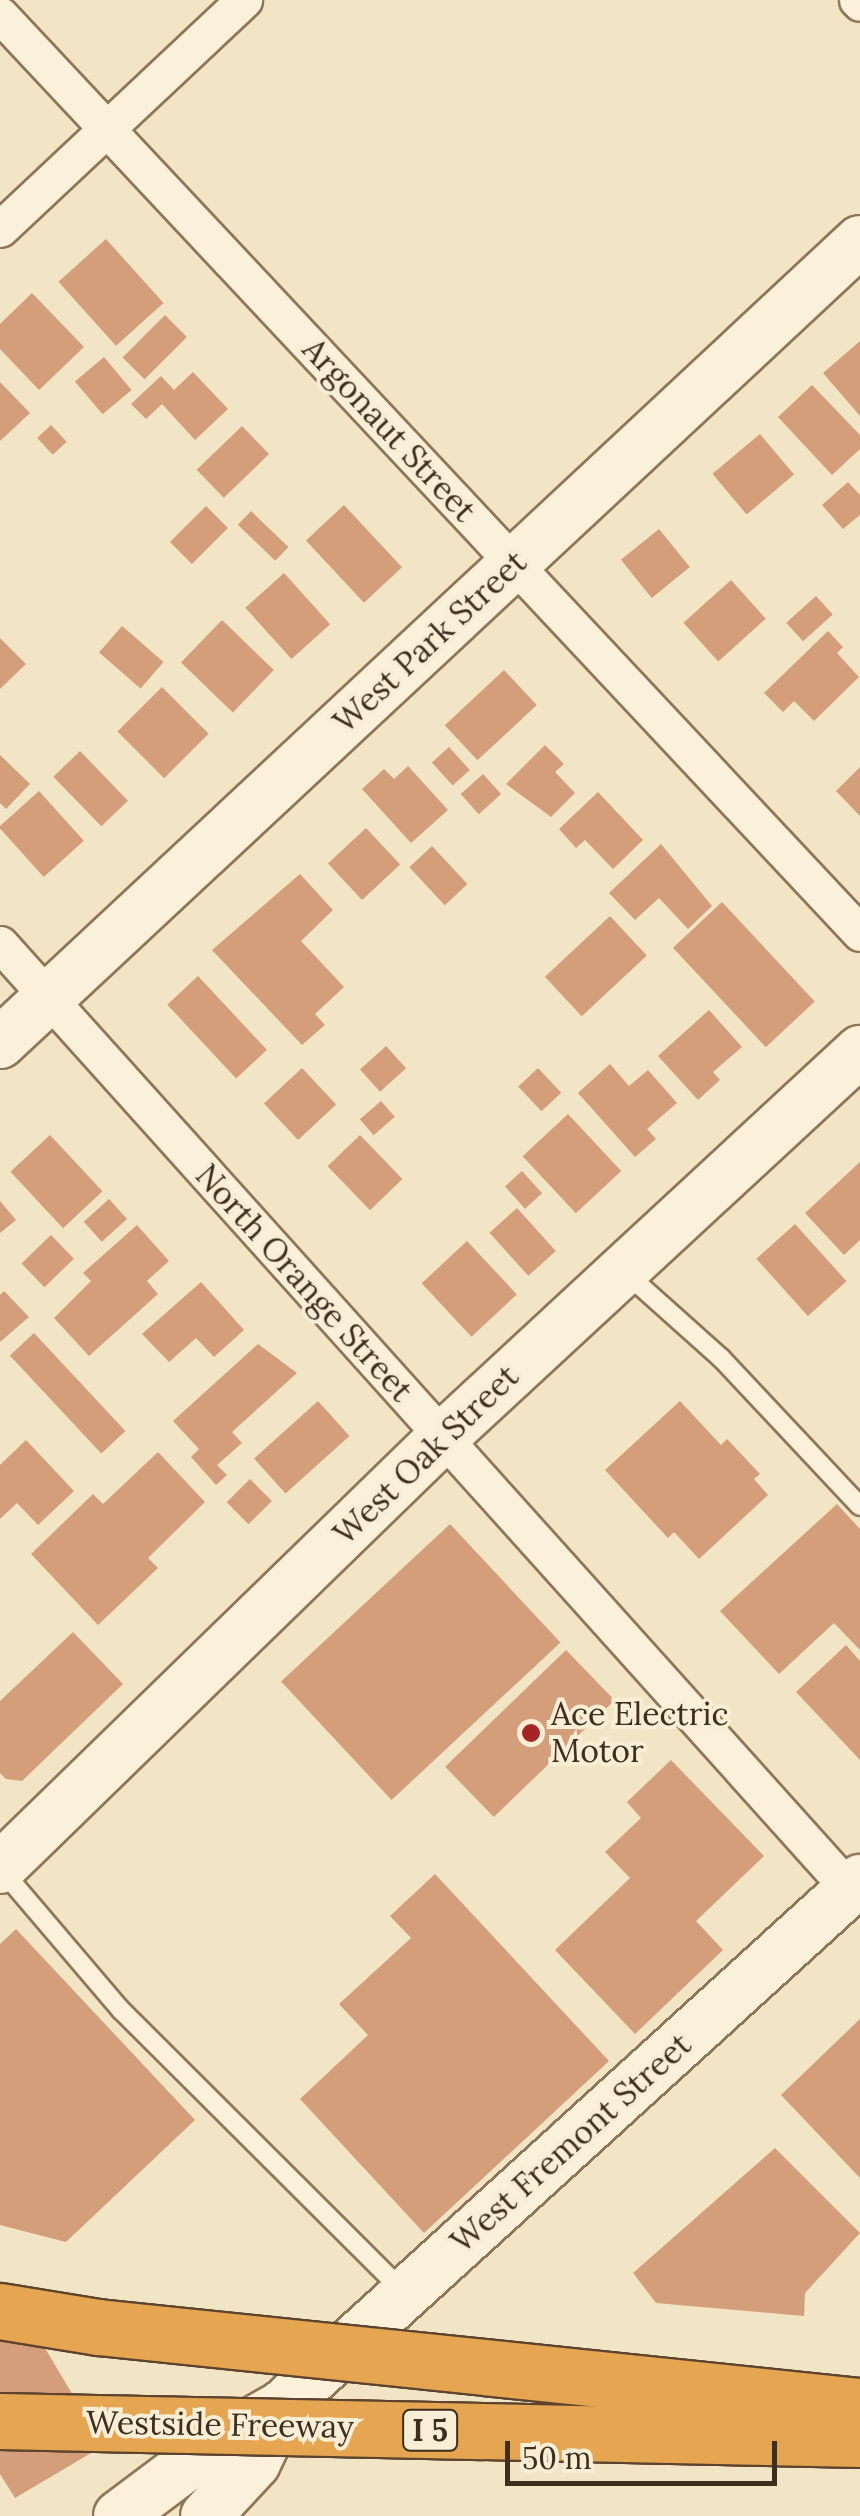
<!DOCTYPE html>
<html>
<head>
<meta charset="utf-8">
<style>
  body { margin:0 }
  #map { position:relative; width:860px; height:2516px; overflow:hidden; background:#f2e5c5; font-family:Lora,serif }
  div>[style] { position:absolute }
  .building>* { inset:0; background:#d39e79; transform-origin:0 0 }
  .roads { filter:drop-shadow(2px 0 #8f7659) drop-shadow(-2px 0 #8f7659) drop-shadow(0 2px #8f7659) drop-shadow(0 -2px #8f7659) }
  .lane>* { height:18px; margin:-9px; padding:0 9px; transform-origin:9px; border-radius:9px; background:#fbf1da }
  .street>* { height:35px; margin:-17.5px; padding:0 17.5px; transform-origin:17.5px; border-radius:17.5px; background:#fbf1da }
  .secondary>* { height:50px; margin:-25px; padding:0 25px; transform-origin:25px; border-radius:25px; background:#fbf1da }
  .bridges { filter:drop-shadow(2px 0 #5c442e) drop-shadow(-2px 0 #5c442e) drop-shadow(0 2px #5c442e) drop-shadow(0 -2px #5c442e) }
  .highway-bridge>* { height:55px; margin:-27.5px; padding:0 27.5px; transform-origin:27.5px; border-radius:27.5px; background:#e6a551 }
  .dots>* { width:28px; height:28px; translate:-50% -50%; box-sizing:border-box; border:5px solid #f8eed6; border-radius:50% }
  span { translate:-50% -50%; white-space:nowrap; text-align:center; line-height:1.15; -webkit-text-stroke:8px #f8eed6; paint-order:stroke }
  .shield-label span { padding:2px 8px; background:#f8eed6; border:2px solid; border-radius:8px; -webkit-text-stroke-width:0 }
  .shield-label { font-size:30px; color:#3e2e1e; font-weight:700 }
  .street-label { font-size:32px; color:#3e2e1e }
  .poi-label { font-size:32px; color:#3e2e1e }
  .left { translate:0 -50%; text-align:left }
  .scale { position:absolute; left:505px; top:2441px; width:272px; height:45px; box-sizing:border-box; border:5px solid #3e2e1e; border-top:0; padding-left:12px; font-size:30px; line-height:35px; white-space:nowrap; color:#3e2e1e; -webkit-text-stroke:8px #f8eed6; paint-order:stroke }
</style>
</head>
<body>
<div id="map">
  <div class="building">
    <i style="left:106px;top:239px;width:86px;height:64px;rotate:48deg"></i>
    <i style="clip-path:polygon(32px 293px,84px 347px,39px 390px,0 349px,0 324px)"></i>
    <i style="left:165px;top:315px;width:31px;height:60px;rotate:45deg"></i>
    <i style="clip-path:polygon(860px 341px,860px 416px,823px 373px)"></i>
    <i style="left:104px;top:357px;width:43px;height:38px;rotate:50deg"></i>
    <i style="clip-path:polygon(193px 372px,228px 409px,195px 440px,162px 404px,146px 419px,131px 404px,161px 376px,174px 390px)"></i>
    <i style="clip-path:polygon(0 382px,30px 413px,0 441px)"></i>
    <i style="clip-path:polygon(812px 385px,860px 435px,860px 449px,832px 475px,778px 417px)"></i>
    <i style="left:51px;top:425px;width:23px;height:19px;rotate:47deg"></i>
    <i style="left:242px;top:426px;width:39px;height:63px;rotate:46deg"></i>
    <i style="left:760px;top:434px;width:53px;height:62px;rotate:50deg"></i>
    <i style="clip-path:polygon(848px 482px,860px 495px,860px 515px,843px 529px,822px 505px)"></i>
    <i style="left:344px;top:505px;width:85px;height:52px;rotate:47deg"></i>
    <i style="left:206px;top:506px;width:31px;height:51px;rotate:45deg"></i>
    <i style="left:251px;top:511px;width:52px;height:19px;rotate:44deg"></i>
    <i style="left:659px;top:529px;width:49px;height:49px;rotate:51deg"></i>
    <i style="left:284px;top:573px;width:69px;height:52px;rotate:48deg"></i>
    <i style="left:731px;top:580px;width:52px;height:64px;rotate:48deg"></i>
    <i style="left:816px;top:596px;width:25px;height:40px;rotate:48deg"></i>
    <i style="left:222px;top:620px;width:72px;height:59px;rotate:44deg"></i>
    <i style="left:122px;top:626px;width:55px;height:35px;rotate:41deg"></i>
    <i style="clip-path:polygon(828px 631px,843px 647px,837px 653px,859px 677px,814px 721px,794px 701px,783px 712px,764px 693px)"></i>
    <i style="clip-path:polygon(0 638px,26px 664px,0 689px)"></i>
    <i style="left:504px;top:670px;width:48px;height:81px;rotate:47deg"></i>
    <i style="left:162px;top:687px;width:66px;height:63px;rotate:45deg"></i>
    <i style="clip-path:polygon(545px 745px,564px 764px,555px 772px,575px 793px,551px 817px,506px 784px)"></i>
    <i style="left:449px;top:747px;width:31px;height:23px;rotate:48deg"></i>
    <i style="left:80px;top:751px;width:69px;height:37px;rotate:46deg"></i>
    <i style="clip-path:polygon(0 755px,30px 784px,6px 809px,0 803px)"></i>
    <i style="clip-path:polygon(408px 766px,448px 810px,411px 843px,362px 789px,384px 769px,394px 779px)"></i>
    <i style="clip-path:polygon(860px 767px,860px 816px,836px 791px)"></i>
    <i style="left:483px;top:774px;width:27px;height:30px;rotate:48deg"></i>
    <i style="left:39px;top:791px;width:67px;height:54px;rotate:48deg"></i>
    <i style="clip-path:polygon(598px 792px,643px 840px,613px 869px,585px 840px,576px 848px,559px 829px)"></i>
    <i style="left:366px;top:828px;width:50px;height:52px;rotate:47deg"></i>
    <i style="clip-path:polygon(661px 844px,712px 906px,688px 929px,659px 898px,635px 920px,609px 893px)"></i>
    <i style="left:432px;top:846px;width:52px;height:31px;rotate:47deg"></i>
    <i style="clip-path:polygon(300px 874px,333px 910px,301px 941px,344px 987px,315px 1014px,325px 1025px,302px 1045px,212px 950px)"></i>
    <i style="left:722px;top:902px;width:136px;height:67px;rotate:47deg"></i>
    <i style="left:610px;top:916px;width:54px;height:89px;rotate:47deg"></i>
    <i style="left:198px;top:976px;width:101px;height:42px;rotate:47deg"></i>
    <i style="clip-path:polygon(709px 1010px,742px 1047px,713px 1072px,720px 1080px,698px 1100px,658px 1056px)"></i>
    <i style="left:386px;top:1046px;width:30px;height:35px;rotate:48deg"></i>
    <i style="clip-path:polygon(610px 1064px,629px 1086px,648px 1070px,677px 1103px,647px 1129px,656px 1139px,635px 1157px,578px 1093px)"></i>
    <i style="left:302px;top:1068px;width:50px;height:52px;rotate:47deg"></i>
    <i style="left:538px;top:1068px;width:34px;height:27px;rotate:47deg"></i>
    <i style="left:381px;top:1101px;width:21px;height:28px;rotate:49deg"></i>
    <i style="left:568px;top:1114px;width:78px;height:62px;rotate:47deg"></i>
    <i style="left:50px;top:1135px;width:77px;height:54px;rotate:47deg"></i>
    <i style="left:360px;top:1135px;width:61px;height:45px;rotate:46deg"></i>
    <i style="clip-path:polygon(860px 1162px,860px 1240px,844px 1255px,805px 1213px)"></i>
    <i style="left:522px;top:1171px;width:30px;height:23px;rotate:48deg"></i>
    <i style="left:109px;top:1199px;width:27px;height:34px;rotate:48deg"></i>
    <i style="clip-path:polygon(0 1201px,16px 1220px,0 1233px)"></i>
    <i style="left:517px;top:1208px;width:58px;height:37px;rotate:48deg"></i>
    <i style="left:795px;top:1224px;width:77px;height:52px;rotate:48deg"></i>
    <i style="clip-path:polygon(137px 1225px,169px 1261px,147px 1281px,158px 1294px,89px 1356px,54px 1318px,91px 1281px,83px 1273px)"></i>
    <i style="left:51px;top:1235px;width:33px;height:41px;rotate:46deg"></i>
    <i style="left:467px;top:1241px;width:73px;height:62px;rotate:47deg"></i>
    <i style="clip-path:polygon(201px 1282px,244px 1330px,214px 1357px,196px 1338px,169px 1362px,142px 1334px)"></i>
    <i style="clip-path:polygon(4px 1291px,29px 1317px,0 1342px,0 1295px)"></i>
    <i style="left:34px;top:1333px;width:134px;height:33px;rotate:47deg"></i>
    <i style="clip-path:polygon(258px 1344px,297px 1373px,232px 1432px,242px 1443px,217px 1465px,227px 1475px,216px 1485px,191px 1457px,199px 1449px,173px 1421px)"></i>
    <i style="left:318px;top:1401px;width:47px;height:86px;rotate:48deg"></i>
    <i style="clip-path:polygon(680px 1401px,721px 1445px,727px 1439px,760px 1474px,754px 1479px,768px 1495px,699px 1559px,674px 1532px,668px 1538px,605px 1470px)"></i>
    <i style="clip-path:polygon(26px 1440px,74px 1491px,38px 1525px,17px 1503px,0 1519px,0 1465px)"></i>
    <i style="clip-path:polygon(158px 1452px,205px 1502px,148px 1558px,158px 1568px,98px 1625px,31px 1554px,93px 1494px,103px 1504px)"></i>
    <i style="left:250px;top:1479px;width:31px;height:33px;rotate:45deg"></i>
    <i style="clip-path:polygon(837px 1504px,860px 1529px,860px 1650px,834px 1623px,779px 1674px,720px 1611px)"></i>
    <i style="left:450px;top:1524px;width:162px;height:231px;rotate:47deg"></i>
    <i style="clip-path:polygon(73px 1632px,123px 1684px,22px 1781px,6px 1779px,0 1773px,0 1701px)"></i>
    <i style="clip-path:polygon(846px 1645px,860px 1661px,860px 1760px,796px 1692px)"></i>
    <i style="left:566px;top:1650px;width:70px;height:168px;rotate:46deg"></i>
    <i style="clip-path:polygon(671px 1760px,764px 1856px,696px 1921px,723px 1950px,635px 2034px,555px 1950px,630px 1878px,605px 1852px,641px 1818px,627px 1802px)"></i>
    <i style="clip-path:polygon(435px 1874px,609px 2061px,424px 2233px,300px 2099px,368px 2035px,339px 2004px,411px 1938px,390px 1916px)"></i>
    <i style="clip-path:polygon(16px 1929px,195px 2120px,66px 2242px,0 2225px,0 1944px)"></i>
    <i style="clip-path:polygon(860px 2019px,860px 2178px,781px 2095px)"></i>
    <i style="clip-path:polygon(775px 2148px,860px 2233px,805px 2293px,804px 2316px,656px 2303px,633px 2273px)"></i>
    <i style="clip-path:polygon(7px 2284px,103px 2446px,15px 2498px,0 2474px,0 2288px)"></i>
  </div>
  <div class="roads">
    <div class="lane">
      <i style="left:627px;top:1274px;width:126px;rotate:41.8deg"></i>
      <i style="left:721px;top:1358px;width:203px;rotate:46.8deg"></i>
      <i style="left:0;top:1868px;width:187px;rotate:49.6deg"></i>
      <i style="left:121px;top:2010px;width:398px;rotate:44.9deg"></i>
    </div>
    <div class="street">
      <i style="left:857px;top:0;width:4px;rotate:45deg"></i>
      <i style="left:0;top:15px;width:1258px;rotate:46.87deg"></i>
      <i style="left:0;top:229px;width:335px;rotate:-43.2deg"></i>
      <i style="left:0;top:944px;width:1270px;rotate:48.06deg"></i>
    </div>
    <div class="secondary">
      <i style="left:0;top:1043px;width:1176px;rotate:-43deg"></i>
      <i style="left:0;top:1868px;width:617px;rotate:-44.21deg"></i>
      <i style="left:442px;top:1438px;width:570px;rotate:-42.79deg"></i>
      <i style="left:119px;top:2516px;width:120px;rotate:-36.9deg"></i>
      <i style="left:215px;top:2444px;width:77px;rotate:-29.6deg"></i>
      <i style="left:282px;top:2406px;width:782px;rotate:-42.3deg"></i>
      <i style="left:206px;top:2516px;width:72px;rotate:-47.2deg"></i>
      <i style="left:255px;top:2463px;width:63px;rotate:-64.7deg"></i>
    </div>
  </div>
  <div class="bridges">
    <div class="highway-bridge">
      <i style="left:0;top:2311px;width:99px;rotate:9.3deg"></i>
      <i style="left:98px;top:2327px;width:766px;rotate:5.92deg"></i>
      <i style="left:0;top:2421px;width:860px;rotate:1.2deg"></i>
    </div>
  </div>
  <div class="dots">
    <i style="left:531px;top:1733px;background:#a32525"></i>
  </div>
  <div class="shield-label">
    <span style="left:430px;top:2430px">I 5</span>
  </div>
  <div class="street-label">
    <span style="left:389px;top:430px;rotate:47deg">Argonaut Street</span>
    <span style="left:430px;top:642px;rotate:-43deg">West Park Street</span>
    <span style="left:304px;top:1283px;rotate:48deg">North Orange Street</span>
    <span style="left:426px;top:1455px;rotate:-44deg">West Oak Street</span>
    <span style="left:571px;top:2143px;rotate:-42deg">West Fremont Street</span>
    <span style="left:220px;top:2425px;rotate:1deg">Westside Freeway</span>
  </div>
  <div class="poi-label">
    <span class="left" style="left:551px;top:1733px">Ace Electric<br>Motor</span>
  </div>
  <div class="scale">50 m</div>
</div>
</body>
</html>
